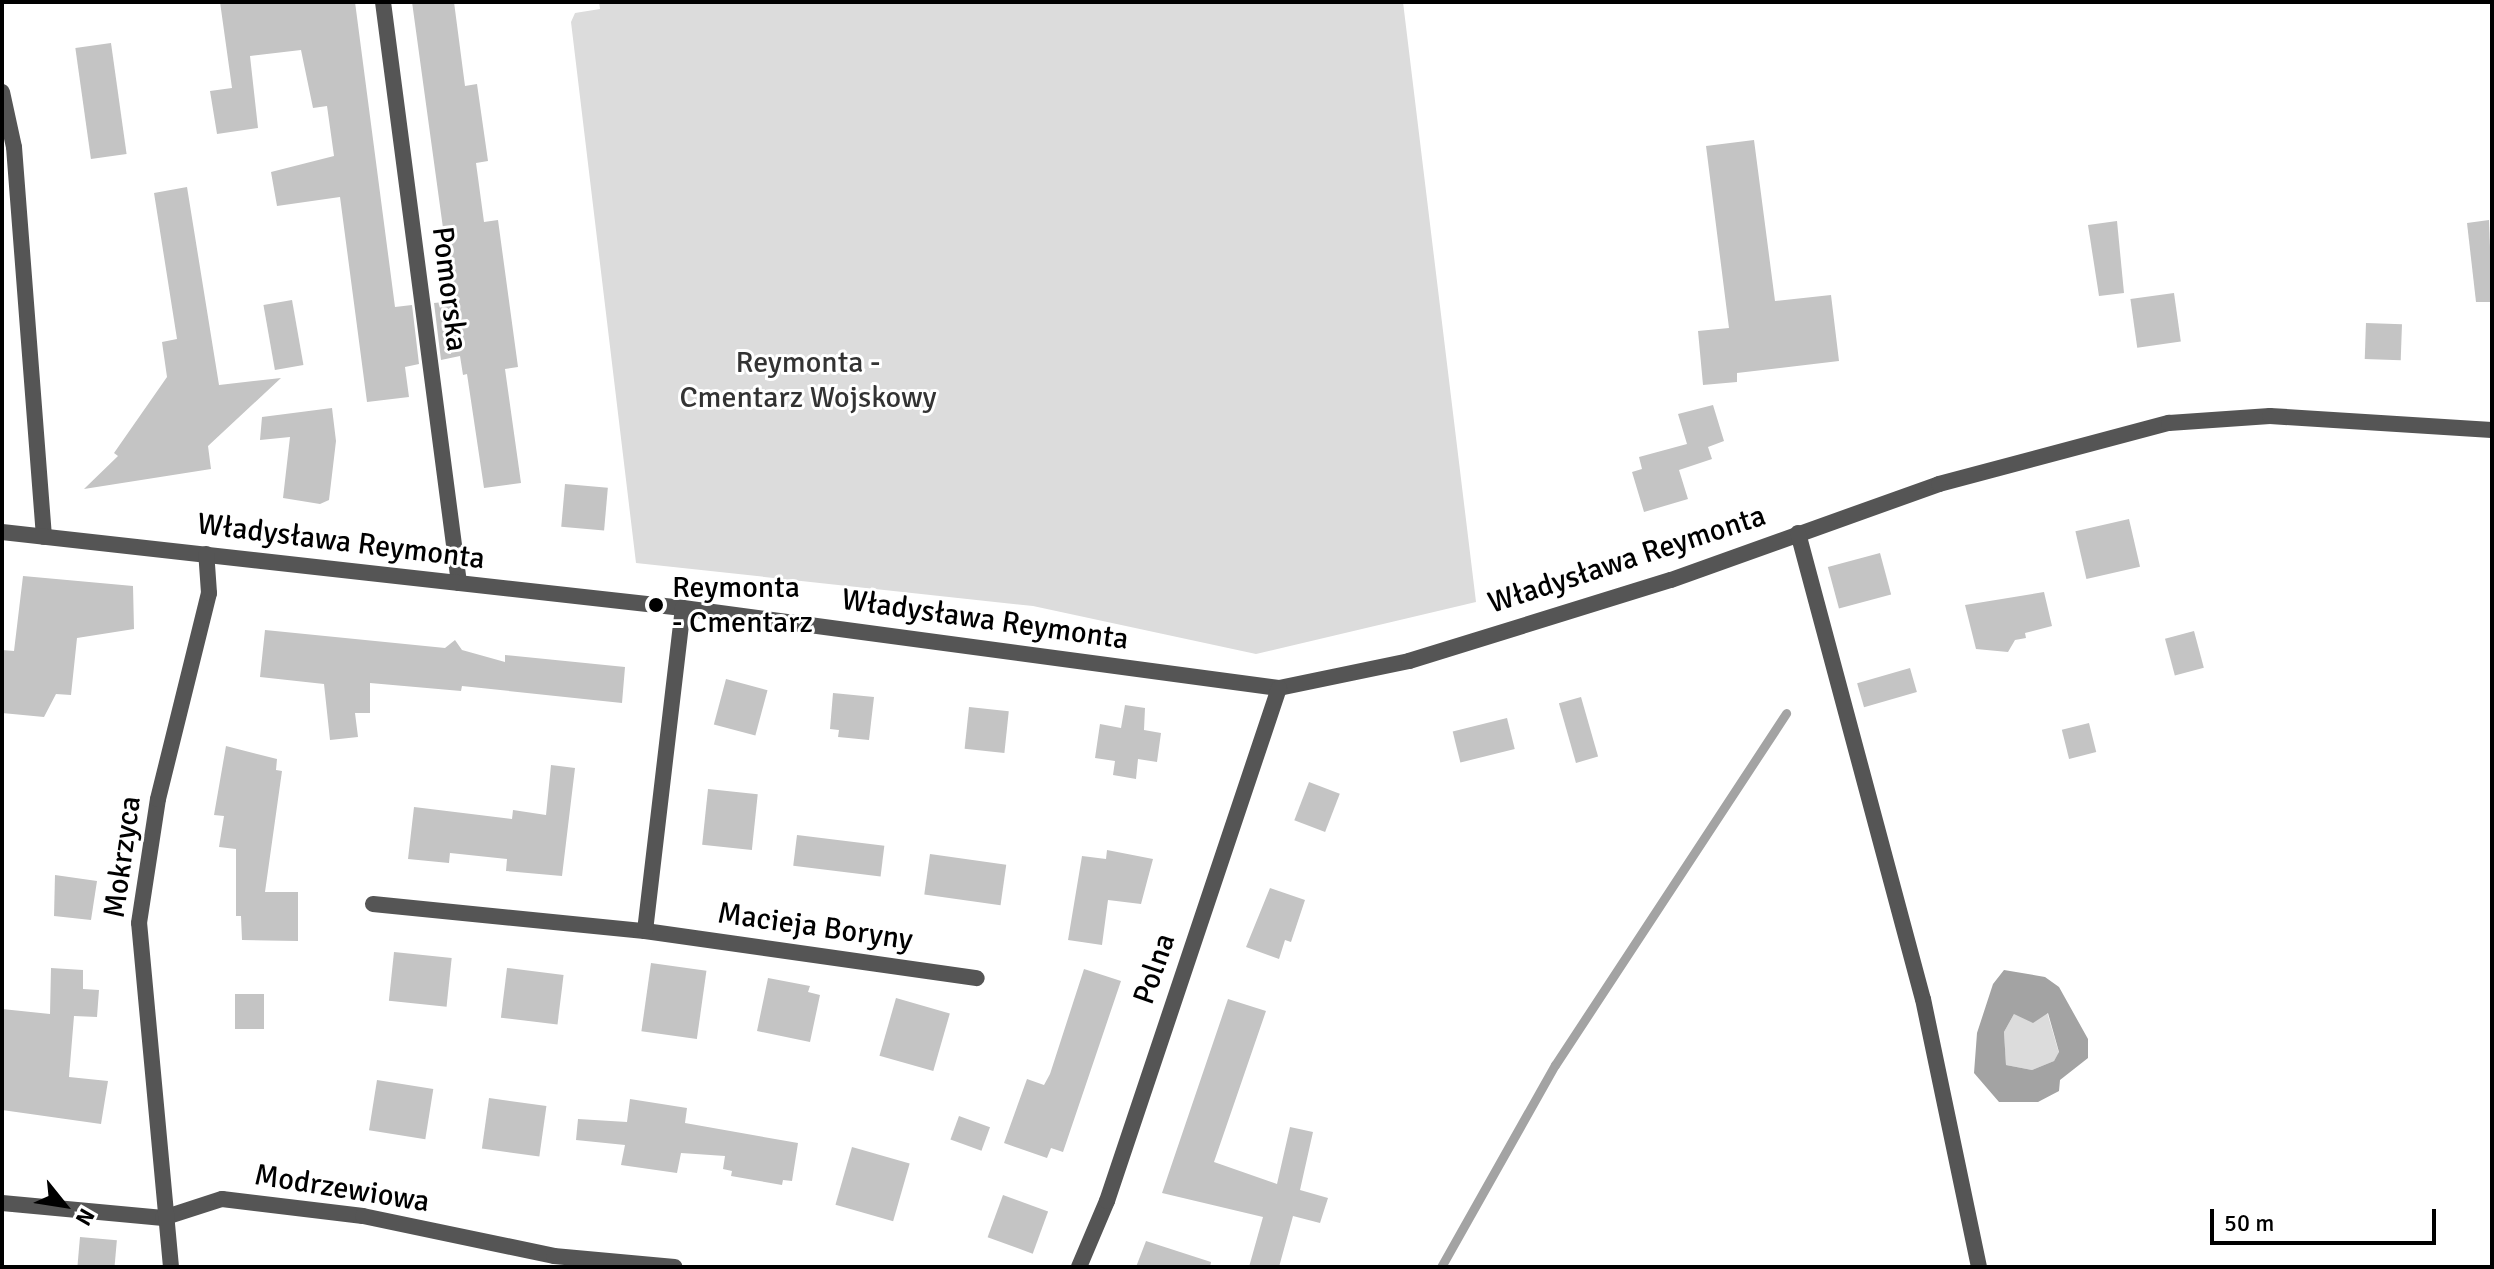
<!DOCTYPE html>
<html>
<head>
<meta charset="utf-8">
<style>
  body { margin:0 }
  #map { position:relative; width:2494px; height:1269px; overflow:hidden; background:#fff; font-family:Signika,sans-serif }
  div>[style] { position:absolute }
  .green>* { inset:0; background:#dcdcdc }
  .water>* { inset:0; background:#a3a3a3 }
  .stream>* { height:9px; margin:-4.5px; padding:0 4.5px; transform-origin:4.5px; border-radius:4.5px; background:#a3a3a3 }
  .building>* { inset:0; background:#c4c4c4; transform-origin:0 0 }
  .minor>* { height:16px; margin:-8px; padding:0 8px; transform-origin:8px; border-radius:8px; background:#555 }
  .dots>* { width:22px; height:22px; translate:-50% -50%; box-sizing:border-box; border:4px solid #fff; border-radius:50% }
  span { translate:-50% -50%; white-space:nowrap; text-align:center; line-height:1.15; -webkit-text-stroke:6px #fff; paint-order:stroke }
  .street-label { font-size:30px; color:#000 }
  .park-label { font-size:30px; color:#333 }
  .poi-label { font-size:30px; color:#000 }
  .left { translate:0 -50%; text-align:left }
  .frame { position:absolute; inset:0; border:4px solid #000; pointer-events:none }
  .north { position:absolute; left:24px; top:1165px; width:80px; height:80px; -webkit-text-stroke:6px #fff; paint-order:stroke; rotate:120deg; font-size:22px; font-weight:700; line-height:32px; text-align:center; color:#000 }
  .north::after { content:''; display:block; margin:auto; width:28px; height:36px; background:#000; clip-path:polygon(50% 0,100% 100%,50% 72%,0 100%) }
  .scale { position:absolute; left:2210px; top:1209px; width:226px; height:36px; box-sizing:border-box; border:4px solid #000; border-top:0; padding-left:10px; font-size:24px; line-height:28px; white-space:nowrap; color:#000; -webkit-text-stroke:6px #fff; paint-order:stroke }
</style>
</head>
<body>
<div id="map">
  <div class="green">
    <i style="clip-path:polygon(599px 2px,1403px 2px,1476px 602px,1256px 654px,1033px 606px,636px 563px,571px 22px,575px 13px,600px 9px)"></i>
    <i style="clip-path:polygon(2047px 1012px,2059px 1053px,2054px 1061px,2032px 1070px,2006px 1065px,2004px 1032px,2014px 1014px)"></i>
  </div>
  <div class="water">
    <i style="clip-path:polygon(evenodd,2004px 970px,2045px 977px,2059px 987px,2088px 1039px,2088px 1058px,2060px 1080px,2059px 1091px,2038px 1102px,1999px 1102px,1974px 1073px,1977px 1033px,1993px 984px,2004px 970px,2048px 1013px,2059px 1052px,2054px 1061px,2032px 1070px,2006px 1065px,2004px 1032px,2014px 1014px,2033px 1023px,2048px 1013px)"></i>
  </div>
  <div class="stream">
    <i style="left:1441px;top:1267px;width:232px;rotate:-60.6deg"></i>
    <i style="left:1555px;top:1065px;width:421px;rotate:-56.7deg"></i>
  </div>
  <div class="building">
    <i style="clip-path:polygon(220px 2px,355px 2px,395px 307px,412px 305px,419px 364px,405px 367px,409px 397px,367px 402px,340px 197px,277px 206px,271px 172px,334px 156px,327px 106px,313px 108px,301px 50px,250px 56px,258px 128px,217px 134px,210px 91px,232px 88px)"></i>
    <i style="clip-path:polygon(412px 2px,454px 2px,465px 86px,477px 84px,488px 161px,476px 163px,484px 222px,498px 220px,518px 367px,505px 369px,521px 483px,484px 488px,467px 374px,463px 375px,460px 356px,441px 360px,434px 303px,453px 301px)"></i>
    <i style="left:111px;top:43px;width:112px;height:36px;rotate:82deg"></i>
    <i style="clip-path:polygon(1754px 140px,1775px 301px,1831px 295px,1839px 361px,1737px 373px,1737px 382px,1703px 385px,1698px 331px,1729px 328px,1706px 146px)"></i>
    <i style="clip-path:polygon(187px 187px,219px 385px,281px 378px,208px 446px,211px 469px,84px 489px,118px 456px,114px 453px,167px 377px,162px 342px,177px 339px,154px 193px)"></i>
    <i style="clip-path:polygon(2489px 220px,2492px 302px,2476px 302px,2467px 223px)"></i>
    <i style="clip-path:polygon(2117px 221px,2124px 293px,2099px 296px,2088px 225px)"></i>
    <i style="left:2174px;top:293px;width:49px;height:44px;rotate:82deg"></i>
    <i style="left:292px;top:300px;width:66px;height:29px;rotate:80deg"></i>
    <i style="left:2366px;top:323px;width:36px;height:36px;rotate:2deg"></i>
    <i style="clip-path:polygon(1713px 405px,1724px 441px,1708px 447px,1712px 459px,1679px 470px,1688px 499px,1644px 512px,1632px 472px,1642px 469px,1639px 457px,1687px 444px,1678px 414px)"></i>
    <i style="clip-path:polygon(332px 408px,336px 441px,329px 500px,320px 504px,283px 498px,290px 437px,260px 440px,262px 417px)"></i>
    <i style="left:565px;top:484px;width:43px;height:43px;rotate:5deg"></i>
    <i style="left:2129px;top:519px;width:49px;height:55px;rotate:77deg"></i>
    <i style="left:1880px;top:553px;width:43px;height:54px;rotate:75deg"></i>
    <i style="clip-path:polygon(23px 576px,133px 586px,134px 629px,77px 638px,71px 695px,56px 694px,44px 717px,2px 713px,2px 650px,14px 651px)"></i>
    <i style="clip-path:polygon(2044px 592px,2052px 626px,2025px 633px,2026px 638px,2015px 640px,2008px 652px,1976px 649px,1965px 605px)"></i>
    <i style="clip-path:polygon(265px 630px,445px 648px,455px 640px,462px 650px,505px 662px,505px 655px,625px 667px,622px 703px,462px 686px,461px 691px,370px 683px,370px 713px,355px 713px,358px 737px,330px 740px,324px 684px,260px 677px)"></i>
    <i style="left:2194px;top:631px;width:38px;height:30px;rotate:75deg"></i>
    <i style="left:1910px;top:668px;width:25px;height:55px;rotate:74deg"></i>
    <i style="left:726px;top:679px;width:43px;height:47px;rotate:15deg"></i>
    <i style="clip-path:polygon(833px 693px,874px 697px,869px 740px,838px 737px,839px 730px,830px 729px)"></i>
    <i style="left:1581px;top:697px;width:62px;height:23px;rotate:74deg"></i>
    <i style="clip-path:polygon(1125px 705px,1145px 708px,1144px 730px,1161px 733px,1157px 762px,1138px 759px,1136px 779px,1113px 775px,1115px 761px,1095px 758px,1100px 724px,1121px 728px)"></i>
    <i style="left:969px;top:707px;width:40px;height:42px;rotate:6deg"></i>
    <i style="left:1507px;top:718px;width:32px;height:56px;rotate:76deg"></i>
    <i style="left:2089px;top:723px;width:30px;height:28px;rotate:76deg"></i>
    <i style="clip-path:polygon(226px 746px,277px 759px,276px 770px,282px 771px,265px 892px,298px 892px,298px 941px,242px 940px,241px 916px,236px 916px,236px 849px,219px 847px,224px 816px,214px 815px)"></i>
    <i style="clip-path:polygon(551px 765px,575px 768px,562px 876px,506px 871px,507px 859px,450px 853px,449px 863px,408px 859px,414px 807px,512px 819px,513px 810px,546px 815px)"></i>
    <i style="left:1309px;top:782px;width:33px;height:41px;rotate:21deg"></i>
    <i style="left:708px;top:789px;width:50px;height:56px;rotate:6deg"></i>
    <i style="left:797px;top:835px;width:88px;height:31px;rotate:7deg"></i>
    <i style="clip-path:polygon(1107px 850px,1153px 859px,1141px 904px,1108px 900px,1102px 945px,1068px 940px,1082px 856px,1106px 859px)"></i>
    <i style="left:930px;top:854px;width:77px;height:41px;rotate:8deg"></i>
    <i style="clip-path:polygon(55px 875px,97px 881px,91px 920px,54px 916px)"></i>
    <i style="clip-path:polygon(1270px 888px,1305px 900px,1291px 942px,1285px 940px,1279px 959px,1246px 947px)"></i>
    <i style="left:394px;top:952px;width:58px;height:49px;rotate:6deg"></i>
    <i style="left:651px;top:963px;width:56px;height:69px;rotate:8deg"></i>
    <i style="clip-path:polygon(51px 968px,83px 970px,83px 989px,99px 990px,97px 1017px,74px 1016px,69px 1077px,108px 1081px,101px 1124px,2px 1110px,2px 1009px,50px 1014px)"></i>
    <i style="left:507px;top:968px;width:57px;height:50px;rotate:7deg"></i>
    <i style="clip-path:polygon(1084px 969px,1121px 981px,1063px 1152px,1051px 1148px,1047px 1158px,1004px 1143px,1027px 1079px,1044px 1085px,1050px 1074px)"></i>
    <i style="clip-path:polygon(768px 978px,810px 986px,808px 992px,820px 995px,810px 1042px,757px 1031px)"></i>
    <i style="left:235px;top:994px;width:29px;height:35px"></i>
    <i style="left:896px;top:998px;width:56px;height:60px;rotate:16deg"></i>
    <i style="clip-path:polygon(1228px 999px,1266px 1011px,1214px 1162px,1277px 1184px,1290px 1127px,1313px 1132px,1300px 1190px,1328px 1198px,1320px 1223px,1293px 1216px,1279px 1267px,1249px 1267px,1263px 1217px,1162px 1193px)"></i>
    <i style="left:377px;top:1080px;width:57px;height:51px;rotate:9deg"></i>
    <i style="left:489px;top:1098px;width:58px;height:51px;rotate:8deg"></i>
    <i style="clip-path:polygon(630px 1099px,687px 1108px,685px 1123px,798px 1143px,792px 1181px,783px 1180px,782px 1185px,731px 1176px,732px 1171px,723px 1169px,725px 1156px,681px 1153px,677px 1173px,621px 1165px,625px 1145px,576px 1140px,578px 1119px,627px 1122px)"></i>
    <i style="left:959px;top:1116px;width:33px;height:25px;rotate:20deg"></i>
    <i style="left:852px;top:1147px;width:60px;height:60px;rotate:16deg"></i>
    <i style="left:1003px;top:1195px;width:48px;height:45px;rotate:20deg"></i>
    <i style="left:80px;top:1237px;width:37px;height:30px;rotate:5deg"></i>
    <i style="clip-path:polygon(1146px 1241px,1211px 1262px,1210px 1267px,1136px 1267px)"></i>
  </div>
  <div class="minor">
    <i style="left:383px;top:2px;width:586px;rotate:82.55deg"></i>
    <i style="left:2px;top:92px;width:56px;rotate:77.7deg"></i>
    <i style="left:14px;top:147px;width:391px;rotate:85.6deg"></i>
    <i style="left:2px;top:532px;width:685px;rotate:6.37deg"></i>
    <i style="left:683px;top:608px;width:601px;rotate:7.65deg"></i>
    <i style="left:1279px;top:688px;width:133px;rotate:-11.7deg"></i>
    <i style="left:1409px;top:661px;width:274px;rotate:-17.2deg"></i>
    <i style="left:1671px;top:580px;width:285px;rotate:-19.7deg"></i>
    <i style="left:1939px;top:484px;width:238px;rotate:-14.9deg"></i>
    <i style="left:2169px;top:423px;width:101px;rotate:-4deg"></i>
    <i style="left:2270px;top:416px;width:222px;rotate:3.6deg"></i>
    <i style="left:1798px;top:533px;width:482px;rotate:75deg"></i>
    <i style="left:1923px;top:999px;width:274px;rotate:78.2deg"></i>
    <i style="left:373px;top:904px;width:273px;rotate:5.7deg"></i>
    <i style="left:645px;top:931px;width:335px;rotate:8.1deg"></i>
    <i style="left:645px;top:931px;width:325px;rotate:-83.3deg"></i>
    <i style="left:2px;top:1203px;width:162px;rotate:5.3deg"></i>
    <i style="left:163px;top:1218px;width:62px;rotate:-17.9deg"></i>
    <i style="left:222px;top:1199px;width:142px;rotate:6.9deg"></i>
    <i style="left:363px;top:1216px;width:195px;rotate:11.8deg"></i>
    <i style="left:554px;top:1256px;width:121px;rotate:5.2deg"></i>
    <i style="left:171px;top:1267px;width:345px;rotate:-95.3deg"></i>
    <i style="left:139px;top:923px;width:125px;rotate:-81.3deg"></i>
    <i style="left:158px;top:799px;width:212px;rotate:-76.1deg"></i>
    <i style="left:209px;top:593px;width:39px;rotate:-94deg"></i>
    <i style="left:1079px;top:1267px;width:72px;rotate:-67deg"></i>
    <i style="left:1107px;top:1201px;width:541px;rotate:-71.46deg"></i>
  </div>
  <div class="dots">
    <i style="left:656px;top:605px;background:#000"></i>
  </div>
  <div class="street-label">
    <span style="left:449px;top:289px;rotate:83deg">Pomorska</span>
    <span style="left:341px;top:542px;rotate:7deg">Władysława Reymonta</span>
    <span style="left:1627px;top:560px;rotate:-18deg">Władysława Reymonta</span>
    <span style="left:985px;top:620px;rotate:8deg">Władysława Reymonta</span>
    <span style="left:123px;top:857px;rotate:-82deg">Mokrzyca</span>
    <span style="left:815px;top:927px;rotate:8deg">Macieja Boryny</span>
    <span style="left:1155px;top:969px;rotate:-71deg">Polna</span>
    <span style="left:342px;top:1189px;rotate:9deg">Modrzewiowa</span>
  </div>
  <div class="park-label">
    <span style="left:808px;top:380px">Reymonta -<br>Cmentarz Wojskowy</span>
  </div>
  <div class="poi-label">
    <span class="left" style="left:672px;top:605px">Reymonta<br>- Cmentarz</span>
  </div>
  <div class="frame"></div>
  <div class="north">N</div>
  <div class="scale">50 m</div>
</div>
</body>
</html>
